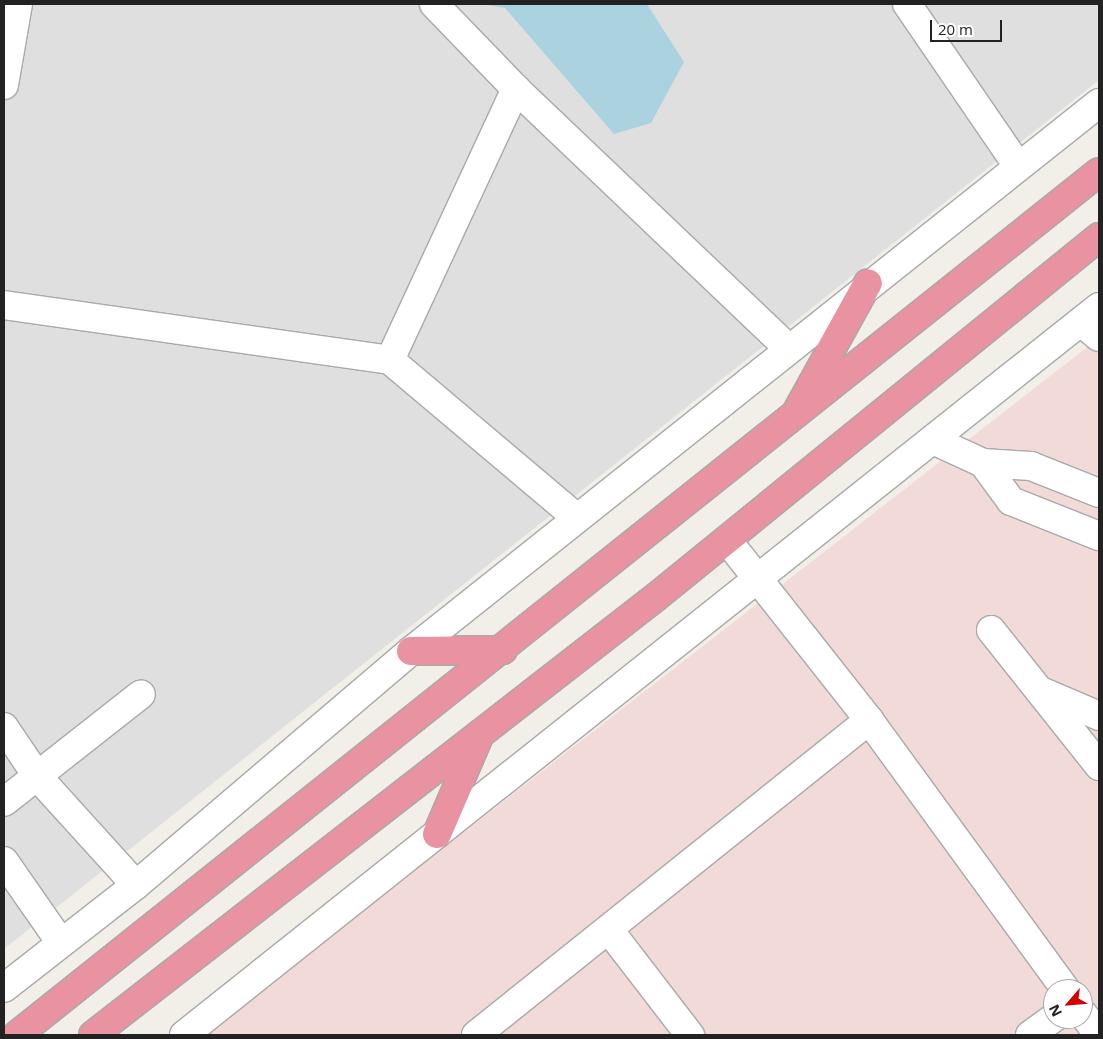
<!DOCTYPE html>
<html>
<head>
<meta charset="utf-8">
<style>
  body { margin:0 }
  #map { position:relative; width:1103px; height:1039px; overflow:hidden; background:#f2efe9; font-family:"Open Sans",sans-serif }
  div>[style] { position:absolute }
  .residential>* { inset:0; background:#e0dfdf }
  .commercial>* { inset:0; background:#f2dad9 }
  .water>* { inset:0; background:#aad3df }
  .roads { filter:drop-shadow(1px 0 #a9a9a9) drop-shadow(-1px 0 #a9a9a9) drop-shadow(0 1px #a9a9a9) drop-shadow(0 -1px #a9a9a9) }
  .minor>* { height:28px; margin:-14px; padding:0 14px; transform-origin:14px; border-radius:14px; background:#fff }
  .highway>* { height:28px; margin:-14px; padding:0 14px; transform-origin:14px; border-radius:14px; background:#e892a2 }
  span { translate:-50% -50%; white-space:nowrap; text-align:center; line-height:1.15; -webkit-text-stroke:4px #fff; paint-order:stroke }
  .frame { position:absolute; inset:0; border:5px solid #222; pointer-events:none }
  .north { position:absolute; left:1043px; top:979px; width:50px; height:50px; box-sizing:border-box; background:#fff; border:1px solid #a7a7a7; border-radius:50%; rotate:243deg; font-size:14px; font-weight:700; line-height:20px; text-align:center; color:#222 }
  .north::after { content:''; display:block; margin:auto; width:18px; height:22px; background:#d40000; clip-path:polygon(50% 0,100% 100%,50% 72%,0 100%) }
  .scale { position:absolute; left:930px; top:20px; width:72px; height:22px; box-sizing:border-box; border:2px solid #222; border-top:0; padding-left:6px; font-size:15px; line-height:18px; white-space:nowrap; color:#222; -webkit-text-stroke:4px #fff; paint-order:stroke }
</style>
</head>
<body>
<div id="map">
  <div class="residential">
    <i style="clip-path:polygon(4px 4px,1099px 4px,1099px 80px,4px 949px)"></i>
  </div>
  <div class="commercial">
    <i style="clip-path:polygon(evenodd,1099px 338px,1099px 1035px,203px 1035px,1099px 338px,1053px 989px,1083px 989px,1083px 1019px,1053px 1019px,1053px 989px)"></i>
  </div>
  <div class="water">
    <i style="clip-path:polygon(482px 4px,647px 4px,684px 62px,651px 123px,614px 134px,505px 8px)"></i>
  </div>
  <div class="roads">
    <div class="minor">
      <i style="left:434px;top:4px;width:118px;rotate:46deg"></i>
      <i style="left:516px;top:89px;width:376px;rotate:43.6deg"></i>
      <i style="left:907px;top:4px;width:196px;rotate:55.6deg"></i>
      <i style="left:4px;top:85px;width:82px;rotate:-80.2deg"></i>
      <i style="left:4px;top:305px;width:390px;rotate:8.1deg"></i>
      <i style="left:390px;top:360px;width:245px;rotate:40.2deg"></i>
      <i style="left:1081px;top:322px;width:23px;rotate:40deg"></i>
      <i style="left:390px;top:360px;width:299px;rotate:-65.1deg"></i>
      <i style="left:933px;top:440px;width:55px;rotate:24.7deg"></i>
      <i style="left:983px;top:463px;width:48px;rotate:3.6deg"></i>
      <i style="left:1031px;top:466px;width:73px;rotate:21.7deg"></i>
      <i style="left:983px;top:463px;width:47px;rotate:53.6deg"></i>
      <i style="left:1011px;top:501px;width:95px;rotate:21.7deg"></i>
      <i style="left:727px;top:540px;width:229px;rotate:51.7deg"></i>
      <i style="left:869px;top:720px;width:333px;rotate:53.9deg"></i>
      <i style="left:991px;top:630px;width:174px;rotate:51.5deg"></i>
      <i style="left:1041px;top:691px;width:63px;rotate:23.3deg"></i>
      <i style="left:4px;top:727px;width:59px;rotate:56deg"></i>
      <i style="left:37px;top:776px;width:147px;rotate:47.8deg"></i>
      <i style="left:4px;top:802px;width:174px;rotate:-38.2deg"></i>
      <i style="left:4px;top:861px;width:100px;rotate:55.2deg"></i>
      <i style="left:609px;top:930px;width:133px;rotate:52.4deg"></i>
      <i style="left:4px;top:988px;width:167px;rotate:-38deg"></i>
      <i style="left:136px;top:885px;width:361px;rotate:-40.4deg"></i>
      <i style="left:411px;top:651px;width:880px;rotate:-38.54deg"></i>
      <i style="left:1083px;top:1014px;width:26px;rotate:53deg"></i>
      <i style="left:184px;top:1035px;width:1169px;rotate:-38.51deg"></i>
      <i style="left:476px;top:1035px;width:504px;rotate:-38.71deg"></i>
      <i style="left:1030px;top:1035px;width:29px;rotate:-36deg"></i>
    </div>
    <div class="highway">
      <i style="left:797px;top:411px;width:146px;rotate:-61deg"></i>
      <i style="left:411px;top:651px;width:92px;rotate:-0.6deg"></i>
      <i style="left:437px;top:834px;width:109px;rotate:-66.7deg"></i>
      <i style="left:17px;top:1035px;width:1384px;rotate:-38.58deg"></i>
      <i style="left:93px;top:1035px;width:713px;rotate:-37.88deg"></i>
      <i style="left:656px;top:597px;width:571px;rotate:-39.1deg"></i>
    </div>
  </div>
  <div class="frame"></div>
  <div class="north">N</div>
  <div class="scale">20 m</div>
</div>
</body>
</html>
